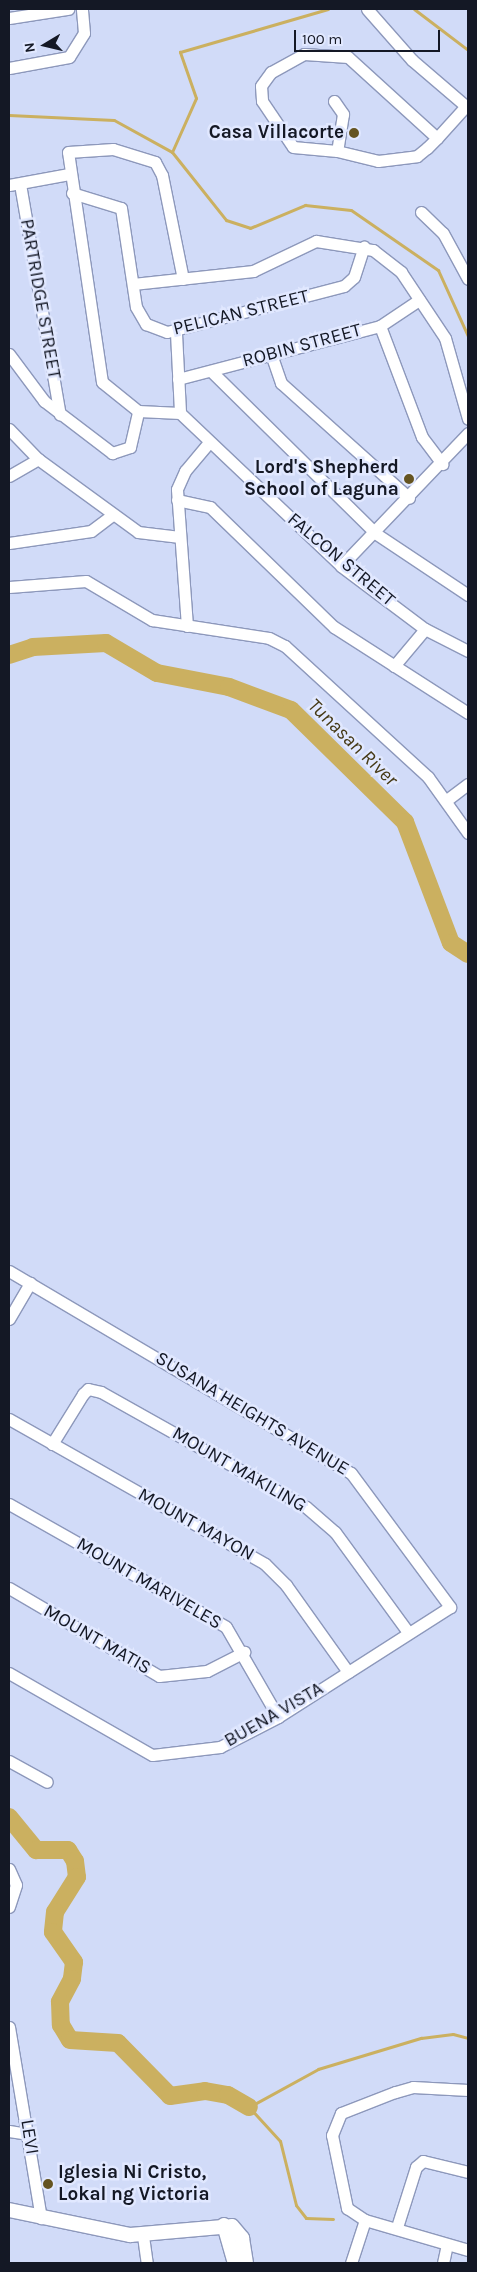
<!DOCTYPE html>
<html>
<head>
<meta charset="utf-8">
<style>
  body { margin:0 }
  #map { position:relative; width:477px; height:2272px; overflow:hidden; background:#d1dbf8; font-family:Karla,sans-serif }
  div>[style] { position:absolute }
  .stream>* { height:3px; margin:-1.5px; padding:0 1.5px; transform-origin:1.5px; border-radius:1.5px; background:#cbb060 }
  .river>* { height:18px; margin:-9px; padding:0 9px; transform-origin:9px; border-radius:9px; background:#cbb060 }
  .roads { filter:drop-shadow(1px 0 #8d98bb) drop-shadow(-1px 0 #8d98bb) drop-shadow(0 1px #8d98bb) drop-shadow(0 -1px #8d98bb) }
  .minor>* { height:11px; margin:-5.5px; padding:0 5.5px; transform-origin:5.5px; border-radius:5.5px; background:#fff }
  .tertiary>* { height:14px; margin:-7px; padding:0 7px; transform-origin:7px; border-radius:7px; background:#fff }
  .dots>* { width:14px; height:14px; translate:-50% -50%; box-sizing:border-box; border:2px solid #e1e8ff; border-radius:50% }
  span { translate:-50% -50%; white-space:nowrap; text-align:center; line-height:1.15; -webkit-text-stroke:5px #e1e8ff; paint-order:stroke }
  .poi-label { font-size:19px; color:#141825; font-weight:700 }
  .right { translate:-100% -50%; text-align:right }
  .left { translate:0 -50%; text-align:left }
  .street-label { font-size:19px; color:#141825 }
  .water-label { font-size:20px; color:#463a17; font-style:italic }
  .frame { position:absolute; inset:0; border:10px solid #141825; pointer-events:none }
  .north { position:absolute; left:20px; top:20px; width:50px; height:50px; -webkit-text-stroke:4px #e1e8ff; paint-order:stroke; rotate:261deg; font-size:14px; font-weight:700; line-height:20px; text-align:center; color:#141825 }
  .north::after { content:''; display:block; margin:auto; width:18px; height:22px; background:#141825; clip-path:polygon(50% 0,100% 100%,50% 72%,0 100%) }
  .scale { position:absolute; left:294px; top:30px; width:146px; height:22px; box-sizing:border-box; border:2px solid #141825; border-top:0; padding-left:6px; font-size:15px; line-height:18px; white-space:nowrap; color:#141825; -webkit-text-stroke:4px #e1e8ff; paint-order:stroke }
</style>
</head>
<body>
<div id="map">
  <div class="stream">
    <i style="left:414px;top:9px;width:68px;rotate:37.2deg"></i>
    <i style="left:9px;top:115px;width:105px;rotate:2.7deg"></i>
    <i style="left:114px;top:120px;width:66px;rotate:28.9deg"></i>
    <i style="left:172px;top:152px;width:87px;rotate:51.5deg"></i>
    <i style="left:226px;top:220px;width:25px;rotate:18deg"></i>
    <i style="left:250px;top:228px;width:60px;rotate:-22.7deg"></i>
    <i style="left:305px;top:205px;width:46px;rotate:6.2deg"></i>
    <i style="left:351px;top:210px;width:106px;rotate:34.6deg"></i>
    <i style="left:438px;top:270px;width:72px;rotate:65.6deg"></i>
    <i style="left:172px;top:152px;width:59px;rotate:-66deg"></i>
    <i style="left:196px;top:98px;width:49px;rotate:-109.2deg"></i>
    <i style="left:180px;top:52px;width:154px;rotate:-16.2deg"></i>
    <i style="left:333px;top:2219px;width:27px;rotate:-178deg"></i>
    <i style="left:306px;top:2218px;width:16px;rotate:-128deg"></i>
    <i style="left:296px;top:2205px;width:66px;rotate:-104deg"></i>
    <i style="left:280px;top:2141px;width:46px;rotate:-132.4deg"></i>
    <i style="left:249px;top:2107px;width:79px;rotate:-28.8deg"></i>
    <i style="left:318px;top:2069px;width:108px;rotate:-16.8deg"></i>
    <i style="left:421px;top:2038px;width:32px;rotate:-7deg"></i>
    <i style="left:453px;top:2034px;width:16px;rotate:15deg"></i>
  </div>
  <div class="river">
    <i style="left:9px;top:655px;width:25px;rotate:-18deg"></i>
    <i style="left:33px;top:647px;width:73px;rotate:-3.1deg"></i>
    <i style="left:106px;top:643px;width:59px;rotate:30.5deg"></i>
    <i style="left:157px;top:673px;width:73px;rotate:11deg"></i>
    <i style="left:229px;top:687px;width:66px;rotate:20.4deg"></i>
    <i style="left:291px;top:710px;width:160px;rotate:44.5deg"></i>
    <i style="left:405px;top:822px;width:129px;rotate:69.2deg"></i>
    <i style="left:451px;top:943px;width:20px;rotate:33deg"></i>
    <i style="left:9px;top:1817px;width:43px;rotate:50.7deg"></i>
    <i style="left:36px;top:1850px;width:32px"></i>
    <i style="left:68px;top:1850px;width:13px;rotate:58deg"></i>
    <i style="left:75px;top:1861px;width:16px;rotate:83deg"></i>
    <i style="left:77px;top:1877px;width:41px;rotate:122.2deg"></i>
    <i style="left:55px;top:1912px;width:20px;rotate:96deg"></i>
    <i style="left:53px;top:1932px;width:37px;rotate:55deg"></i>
    <i style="left:74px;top:1962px;width:17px;rotate:97deg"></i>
    <i style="left:72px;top:1979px;width:26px;rotate:118deg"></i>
    <i style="left:60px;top:2002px;width:23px;rotate:88deg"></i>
    <i style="left:61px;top:2025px;width:17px;rotate:59deg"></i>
    <i style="left:70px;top:2040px;width:48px;rotate:3.6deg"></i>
    <i style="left:118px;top:2043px;width:74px;rotate:45.5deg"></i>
    <i style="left:170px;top:2096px;width:35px;rotate:-8deg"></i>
    <i style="left:205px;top:2091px;width:23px;rotate:10deg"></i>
    <i style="left:228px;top:2095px;width:24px;rotate:30deg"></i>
  </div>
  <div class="roads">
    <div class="minor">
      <i style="left:367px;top:9px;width:68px;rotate:48.6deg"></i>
      <i style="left:412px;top:60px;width:74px;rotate:40.6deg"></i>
      <i style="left:9px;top:18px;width:60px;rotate:-8.7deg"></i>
      <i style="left:9px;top:68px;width:61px;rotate:-10.4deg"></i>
      <i style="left:69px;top:57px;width:28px;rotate:-58deg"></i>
      <i style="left:84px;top:33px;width:24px;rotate:-95deg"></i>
      <i style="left:334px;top:101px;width:16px;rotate:55deg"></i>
      <i style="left:343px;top:114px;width:37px;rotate:99deg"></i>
      <i style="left:437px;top:138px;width:120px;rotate:-137.7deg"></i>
      <i style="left:348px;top:57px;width:44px;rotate:-176.1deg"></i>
      <i style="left:304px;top:54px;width:38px;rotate:151deg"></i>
      <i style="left:271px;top:72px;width:17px;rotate:126deg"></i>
      <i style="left:261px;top:86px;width:15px;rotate:86deg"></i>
      <i style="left:262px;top:101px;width:55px;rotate:56deg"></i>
      <i style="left:293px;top:147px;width:44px;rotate:5.2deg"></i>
      <i style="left:337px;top:151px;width:42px;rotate:13.7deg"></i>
      <i style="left:378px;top:161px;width:39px;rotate:-7deg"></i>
      <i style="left:417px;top:156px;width:13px;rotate:-39deg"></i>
      <i style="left:427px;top:148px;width:14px;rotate:-45deg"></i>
      <i style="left:437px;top:138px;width:42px;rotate:-47.9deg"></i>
      <i style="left:20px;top:184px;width:234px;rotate:80.2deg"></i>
      <i style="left:9px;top:185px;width:61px;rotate:-10.4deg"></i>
      <i style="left:72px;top:193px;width:51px;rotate:17deg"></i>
      <i style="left:121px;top:208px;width:100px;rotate:81.4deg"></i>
      <i style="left:136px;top:307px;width:20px;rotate:60deg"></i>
      <i style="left:146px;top:324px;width:22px;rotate:21deg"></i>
      <i style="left:167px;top:332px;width:183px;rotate:-14.6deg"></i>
      <i style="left:344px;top:286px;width:13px;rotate:-42deg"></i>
      <i style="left:354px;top:277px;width:32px;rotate:-72deg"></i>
      <i style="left:421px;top:212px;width:30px;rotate:44deg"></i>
      <i style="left:443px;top:233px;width:52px;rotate:61.5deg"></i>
      <i style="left:133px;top:284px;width:121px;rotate:-6.2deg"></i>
      <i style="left:253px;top:271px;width:70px;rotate:-25.5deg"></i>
      <i style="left:316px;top:241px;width:58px;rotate:9deg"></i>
      <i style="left:373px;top:250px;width:36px;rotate:38deg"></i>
      <i style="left:401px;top:272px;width:79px;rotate:56.3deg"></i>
      <i style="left:445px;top:338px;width:84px;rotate:74.1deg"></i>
      <i style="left:380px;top:326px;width:119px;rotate:69.3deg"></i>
      <i style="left:422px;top:437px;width:34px;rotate:53deg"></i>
      <i style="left:176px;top:333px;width:80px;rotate:87.1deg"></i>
      <i style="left:9px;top:354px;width:59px;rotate:53.3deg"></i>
      <i style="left:44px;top:401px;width:86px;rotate:37.4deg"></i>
      <i style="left:112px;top:453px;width:19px;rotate:-18deg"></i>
      <i style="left:130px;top:447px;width:37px;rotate:-77deg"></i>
      <i style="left:271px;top:354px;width:31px;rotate:71deg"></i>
      <i style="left:281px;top:383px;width:172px;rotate:41.9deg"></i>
      <i style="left:211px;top:371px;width:231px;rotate:44.6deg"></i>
      <i style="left:375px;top:533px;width:112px;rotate:33.7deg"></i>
      <i style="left:178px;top:379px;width:209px;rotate:-14.7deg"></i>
      <i style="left:380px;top:326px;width:47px;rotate:-33.7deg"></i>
      <i style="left:180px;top:413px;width:42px;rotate:-177.3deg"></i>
      <i style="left:138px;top:411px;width:46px;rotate:-141.1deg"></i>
      <i style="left:102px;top:382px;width:232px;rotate:-98.4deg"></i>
      <i style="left:68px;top:152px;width:45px;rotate:-3.8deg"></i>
      <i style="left:113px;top:149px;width:44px;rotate:17.2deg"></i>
      <i style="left:155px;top:162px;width:15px;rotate:62deg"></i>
      <i style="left:162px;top:175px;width:106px;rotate:78.6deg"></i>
      <i style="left:180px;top:413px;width:222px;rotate:43.5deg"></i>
      <i style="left:341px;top:566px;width:105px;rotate:36.9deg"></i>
      <i style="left:425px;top:629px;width:48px;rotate:27.1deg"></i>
      <i style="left:9px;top:429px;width:42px;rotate:46deg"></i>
      <i style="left:38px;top:459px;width:124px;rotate:36.1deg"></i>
      <i style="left:138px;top:532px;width:42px;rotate:6.8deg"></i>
      <i style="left:9px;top:476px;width:34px;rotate:-30deg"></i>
      <i style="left:177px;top:500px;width:34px;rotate:12deg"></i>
      <i style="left:210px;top:507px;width:173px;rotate:44.1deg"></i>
      <i style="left:334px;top:627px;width:159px;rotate:32.7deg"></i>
      <i style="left:9px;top:543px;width:83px;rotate:-8.3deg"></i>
      <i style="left:91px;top:531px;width:26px;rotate:-37deg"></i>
      <i style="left:341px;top:566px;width:184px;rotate:-46.3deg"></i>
      <i style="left:9px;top:587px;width:77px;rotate:-4.5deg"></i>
      <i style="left:86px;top:581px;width:77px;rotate:30.6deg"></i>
      <i style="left:152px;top:620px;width:118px;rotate:8.7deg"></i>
      <i style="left:269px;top:638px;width:18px;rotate:27deg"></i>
      <i style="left:285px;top:646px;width:194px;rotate:42.5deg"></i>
      <i style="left:428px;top:777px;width:69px;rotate:54.5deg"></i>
      <i style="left:187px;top:626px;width:137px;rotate:-94.2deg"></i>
      <i style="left:177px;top:489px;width:20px;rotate:-66deg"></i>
      <i style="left:185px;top:471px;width:38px;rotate:-50deg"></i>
      <i style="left:394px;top:666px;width:48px;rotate:-50deg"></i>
      <i style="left:448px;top:799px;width:25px;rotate:-37deg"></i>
      <i style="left:9px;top:1271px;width:397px;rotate:30.6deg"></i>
      <i style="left:351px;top:1473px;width:167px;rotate:53.5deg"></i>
      <i style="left:450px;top:1607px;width:204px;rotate:147.4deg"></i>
      <i style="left:278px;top:1717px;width:65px;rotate:152.7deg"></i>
      <i style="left:220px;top:1747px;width:68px;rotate:173.3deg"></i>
      <i style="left:152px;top:1755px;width:165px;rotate:-150.2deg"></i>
      <i style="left:9px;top:1319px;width:42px;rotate:-59.7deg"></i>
      <i style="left:9px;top:1419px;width:294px;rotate:29.5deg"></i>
      <i style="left:265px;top:1564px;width:30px;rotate:45deg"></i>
      <i style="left:286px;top:1585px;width:107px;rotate:54.5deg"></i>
      <i style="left:52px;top:1444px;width:59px;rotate:-58.2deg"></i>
      <i style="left:83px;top:1394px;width:7px;rotate:-45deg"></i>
      <i style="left:88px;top:1389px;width:13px;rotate:13deg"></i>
      <i style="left:101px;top:1392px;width:235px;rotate:29.3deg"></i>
      <i style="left:306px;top:1507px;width:38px;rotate:41deg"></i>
      <i style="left:335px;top:1532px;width:124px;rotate:53.9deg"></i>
      <i style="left:9px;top:1504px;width:249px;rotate:29.5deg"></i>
      <i style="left:226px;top:1627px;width:104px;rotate:60deg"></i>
      <i style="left:9px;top:1588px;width:174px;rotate:30.4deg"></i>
      <i style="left:159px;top:1676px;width:48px;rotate:-5.9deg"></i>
      <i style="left:207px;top:1671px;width:42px;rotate:-27.2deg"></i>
      <i style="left:9px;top:1761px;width:43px;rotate:28.9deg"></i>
      <i style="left:9px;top:1869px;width:17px;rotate:66deg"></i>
      <i style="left:16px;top:1885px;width:23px;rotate:108deg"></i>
      <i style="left:9px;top:2027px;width:194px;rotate:80.5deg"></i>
      <i style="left:468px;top:2090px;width:55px;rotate:-176.9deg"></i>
      <i style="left:413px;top:2087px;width:19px;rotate:164deg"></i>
      <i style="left:395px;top:2092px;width:58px;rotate:158.7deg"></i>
      <i style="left:341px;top:2113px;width:24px;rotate:112deg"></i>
      <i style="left:332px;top:2135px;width:75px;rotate:78.4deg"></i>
      <i style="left:347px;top:2208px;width:22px;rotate:34deg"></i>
      <i style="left:365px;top:2220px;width:107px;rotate:16.2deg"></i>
      <i style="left:9px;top:2131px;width:20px;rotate:9deg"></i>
      <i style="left:397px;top:2227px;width:63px;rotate:-72.4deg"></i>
      <i style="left:416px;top:2167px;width:9px;rotate:-41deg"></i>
      <i style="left:423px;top:2161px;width:46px;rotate:13.7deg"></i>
      <i style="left:143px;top:2236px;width:27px;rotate:82deg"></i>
      <i style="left:351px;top:2263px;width:45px;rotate:-72deg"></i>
      <i style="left:443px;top:2263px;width:19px;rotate:-78deg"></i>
    </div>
    <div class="tertiary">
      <i style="left:9px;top:2210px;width:124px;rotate:11.7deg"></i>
      <i style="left:130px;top:2235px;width:102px;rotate:-5deg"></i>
      <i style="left:232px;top:2226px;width:16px;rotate:50deg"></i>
      <i style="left:242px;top:2238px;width:25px;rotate:81deg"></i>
      <i style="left:224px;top:2225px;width:40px;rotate:74deg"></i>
    </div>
  </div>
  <div class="dots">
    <i style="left:354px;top:133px;background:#655421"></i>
    <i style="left:409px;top:479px;background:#655421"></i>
    <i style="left:48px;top:2184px;background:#655421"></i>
  </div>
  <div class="poi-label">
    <span class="right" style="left:344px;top:133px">Casa Villacorte</span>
    <span class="right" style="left:399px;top:479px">Lord's Shepherd<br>School of Laguna</span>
    <span class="left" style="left:58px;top:2184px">Iglesia Ni Cristo,<br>Lokal ng Victoria</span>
  </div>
  <div class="street-label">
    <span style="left:40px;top:299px;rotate:80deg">PARTRIDGE STREET</span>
    <span style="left:241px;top:313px;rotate:-14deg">PELICAN STREET</span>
    <span style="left:302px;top:346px;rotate:-15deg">ROBIN STREET</span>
    <span style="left:341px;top:560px;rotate:40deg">FALCON STREET</span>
    <span style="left:252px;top:1414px;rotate:31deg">SUSANA HEIGHTS AVENUE</span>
    <span style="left:239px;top:1470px;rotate:30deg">MOUNT MAKILING</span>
    <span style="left:196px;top:1525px;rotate:29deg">MOUNT MAYON</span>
    <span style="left:149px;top:1584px;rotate:30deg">MOUNT MARIVELES</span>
    <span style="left:97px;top:1640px;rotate:30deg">MOUNT MATIS</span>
    <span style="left:274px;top:1715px;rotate:-30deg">BUENA VISTA</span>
    <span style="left:29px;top:2137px;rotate:81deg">LEVI</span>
  </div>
  <div class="water-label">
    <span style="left:353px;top:742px;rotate:44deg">Tunasan River</span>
  </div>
  <div class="frame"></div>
  <div class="north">N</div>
  <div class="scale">100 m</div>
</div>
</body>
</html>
